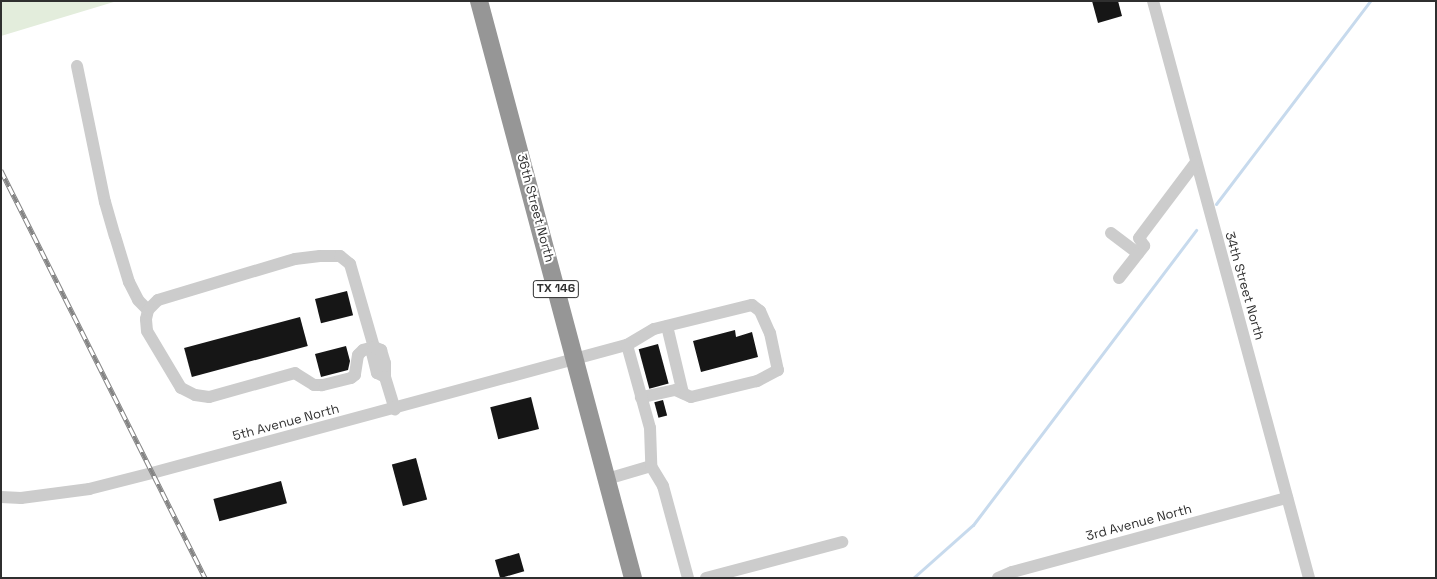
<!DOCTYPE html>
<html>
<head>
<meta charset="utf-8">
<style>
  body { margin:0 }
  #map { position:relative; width:1437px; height:579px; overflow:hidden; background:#fff; font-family:"Space Grotesk",sans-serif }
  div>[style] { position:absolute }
  .green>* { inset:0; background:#e3eddc }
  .stream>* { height:3px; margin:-1.5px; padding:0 1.5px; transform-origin:1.5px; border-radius:1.5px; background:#c7daed }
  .building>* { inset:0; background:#161616; transform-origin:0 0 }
  .minor>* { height:12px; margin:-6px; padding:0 6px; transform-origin:6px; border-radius:6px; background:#ccc }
  .highway>* { height:18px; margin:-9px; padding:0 9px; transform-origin:9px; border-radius:9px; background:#969696 }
  .rail>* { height:4.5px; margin-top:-2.25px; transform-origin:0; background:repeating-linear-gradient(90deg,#fff 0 9px,#848484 0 18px); box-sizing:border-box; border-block:1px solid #848484 }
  span { translate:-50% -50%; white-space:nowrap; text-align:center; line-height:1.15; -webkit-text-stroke:4px #fff; paint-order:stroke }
  .shield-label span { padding:1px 3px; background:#fff; border:1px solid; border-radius:3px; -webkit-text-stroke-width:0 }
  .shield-label { font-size:12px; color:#2f2f2f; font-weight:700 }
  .street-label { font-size:13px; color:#2f2f2f }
  .frame { position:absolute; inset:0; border:2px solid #2f2f2f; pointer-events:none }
</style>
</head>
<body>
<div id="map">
  <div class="green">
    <i style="clip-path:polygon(1px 1px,117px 1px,1px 36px)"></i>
  </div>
  <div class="stream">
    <i style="left:1216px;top:204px;width:255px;rotate:-52.8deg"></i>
    <i style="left:913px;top:578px;width:80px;rotate:-41.5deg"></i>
    <i style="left:973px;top:525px;width:370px;rotate:-52.9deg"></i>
  </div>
  <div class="building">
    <i style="clip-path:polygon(1092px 1px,1118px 1px,1122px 16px,1098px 23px)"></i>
    <i style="left:347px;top:291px;width:25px;height:33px;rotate:76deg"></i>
    <i style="left:300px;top:317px;width:30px;height:120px;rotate:75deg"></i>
    <i style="clip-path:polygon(735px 330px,736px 337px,752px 332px,758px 357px,701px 372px,693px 341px)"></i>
    <i style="left:658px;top:344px;width:41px;height:20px;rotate:75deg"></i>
    <i style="clip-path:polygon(346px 346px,350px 361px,348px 370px,321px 377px,315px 354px)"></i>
    <i style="left:531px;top:397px;width:33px;height:42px;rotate:76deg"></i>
    <i style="left:663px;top:400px;width:16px;height:9px;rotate:75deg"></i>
    <i style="left:416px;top:458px;width:43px;height:25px;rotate:75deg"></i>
    <i style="left:281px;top:481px;width:23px;height:70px;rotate:75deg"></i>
    <i style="left:519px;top:553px;width:19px;height:25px;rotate:74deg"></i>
  </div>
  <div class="minor">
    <i style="left:1153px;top:1px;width:598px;rotate:74.87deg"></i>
    <i style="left:77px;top:66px;width:139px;rotate:78.4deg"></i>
    <i style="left:105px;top:202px;width:35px;rotate:74deg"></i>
    <i style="left:115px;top:236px;width:48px;rotate:73.1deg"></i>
    <i style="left:129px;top:282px;width:20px;rotate:63deg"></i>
    <i style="left:138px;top:300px;width:14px;rotate:45deg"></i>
    <i style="left:1111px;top:233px;width:34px;rotate:37deg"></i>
    <i style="left:320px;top:256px;width:20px"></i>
    <i style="left:340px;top:256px;width:13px;rotate:39deg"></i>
    <i style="left:350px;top:264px;width:86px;rotate:73.9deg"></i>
    <i style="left:374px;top:347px;width:11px;rotate:165deg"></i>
    <i style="left:363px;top:350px;width:7px;rotate:135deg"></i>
    <i style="left:358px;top:355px;width:20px;rotate:99deg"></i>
    <i style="left:355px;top:375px;width:5px;rotate:143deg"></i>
    <i style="left:351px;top:378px;width:30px;rotate:166deg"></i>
    <i style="left:322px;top:385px;width:8px;rotate:180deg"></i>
    <i style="left:314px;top:385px;width:22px;rotate:-148deg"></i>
    <i style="left:295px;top:373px;width:89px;rotate:164.4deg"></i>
    <i style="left:209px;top:397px;width:14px;rotate:-172deg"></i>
    <i style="left:195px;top:395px;width:16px;rotate:-153deg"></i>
    <i style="left:181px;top:388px;width:66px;rotate:-120.8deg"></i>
    <i style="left:147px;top:331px;width:12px;rotate:-95deg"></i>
    <i style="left:146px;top:319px;width:9px;rotate:-77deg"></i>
    <i style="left:148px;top:310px;width:14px;rotate:-45deg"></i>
    <i style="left:158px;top:300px;width:143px;rotate:-16.7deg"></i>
    <i style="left:295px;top:259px;width:25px;rotate:-7deg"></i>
    <i style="left:1119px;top:278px;width:41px;rotate:-52deg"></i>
    <i style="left:1144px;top:246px;width:9px;rotate:-122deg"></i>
    <i style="left:1139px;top:238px;width:95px;rotate:-53.1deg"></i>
    <i style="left:667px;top:326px;width:69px;rotate:76.6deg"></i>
    <i style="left:627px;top:345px;width:31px;rotate:-31deg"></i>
    <i style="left:654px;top:329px;width:101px;rotate:-13.8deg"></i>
    <i style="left:752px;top:305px;width:10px;rotate:37deg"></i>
    <i style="left:760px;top:311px;width:24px;rotate:66deg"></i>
    <i style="left:770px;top:333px;width:38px;rotate:78deg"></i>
    <i style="left:778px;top:370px;width:24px;rotate:152deg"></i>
    <i style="left:757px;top:381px;width:68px;rotate:166.4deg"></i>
    <i style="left:691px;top:397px;width:17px;rotate:-156deg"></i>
    <i style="left:675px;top:390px;width:35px;rotate:168deg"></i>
    <i style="left:385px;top:377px;width:9px;rotate:-153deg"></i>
    <i style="left:377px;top:373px;width:21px;rotate:-104deg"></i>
    <i style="left:372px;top:353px;width:6px;rotate:-72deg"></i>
    <i style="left:374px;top:347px;width:8px;rotate:23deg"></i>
    <i style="left:381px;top:350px;width:14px;rotate:73deg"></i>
    <i style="left:385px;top:363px;width:14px;rotate:90deg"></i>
    <i style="left:385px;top:377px;width:34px;rotate:73deg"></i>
    <i style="left:607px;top:479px;width:46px;rotate:-16.5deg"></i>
    <i style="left:1px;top:497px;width:20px;rotate:3deg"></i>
    <i style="left:21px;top:498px;width:69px;rotate:-7.5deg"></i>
    <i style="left:89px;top:489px;width:65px;rotate:-14.3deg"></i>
    <i style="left:152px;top:473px;width:492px;rotate:-15.1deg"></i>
    <i style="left:627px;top:345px;width:86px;rotate:74.5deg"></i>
    <i style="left:650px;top:428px;width:38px;rotate:88deg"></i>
    <i style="left:651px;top:466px;width:23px;rotate:59deg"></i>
    <i style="left:663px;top:486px;width:95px;rotate:74.8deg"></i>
    <i style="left:706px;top:578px;width:141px;rotate:-14.8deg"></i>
    <i style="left:998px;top:578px;width:15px;rotate:-23deg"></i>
    <i style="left:1012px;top:572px;width:285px;rotate:-15.1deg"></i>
  </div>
  <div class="highway">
    <i style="left:479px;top:1px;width:597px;rotate:75.06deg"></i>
  </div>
  <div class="rail">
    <i style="left:1px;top:170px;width:456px;rotate:63.4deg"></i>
  </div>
  <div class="shield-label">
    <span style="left:556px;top:289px">TX 146</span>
  </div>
  <div class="street-label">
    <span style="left:535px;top:208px;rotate:75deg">36th Street North</span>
    <span style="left:1244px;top:286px;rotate:74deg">34th Street North</span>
    <span style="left:286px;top:423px;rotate:-15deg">5th Avenue North</span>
    <span style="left:1139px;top:523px;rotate:-15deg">3rd Avenue North</span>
  </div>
  <div class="frame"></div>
</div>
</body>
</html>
